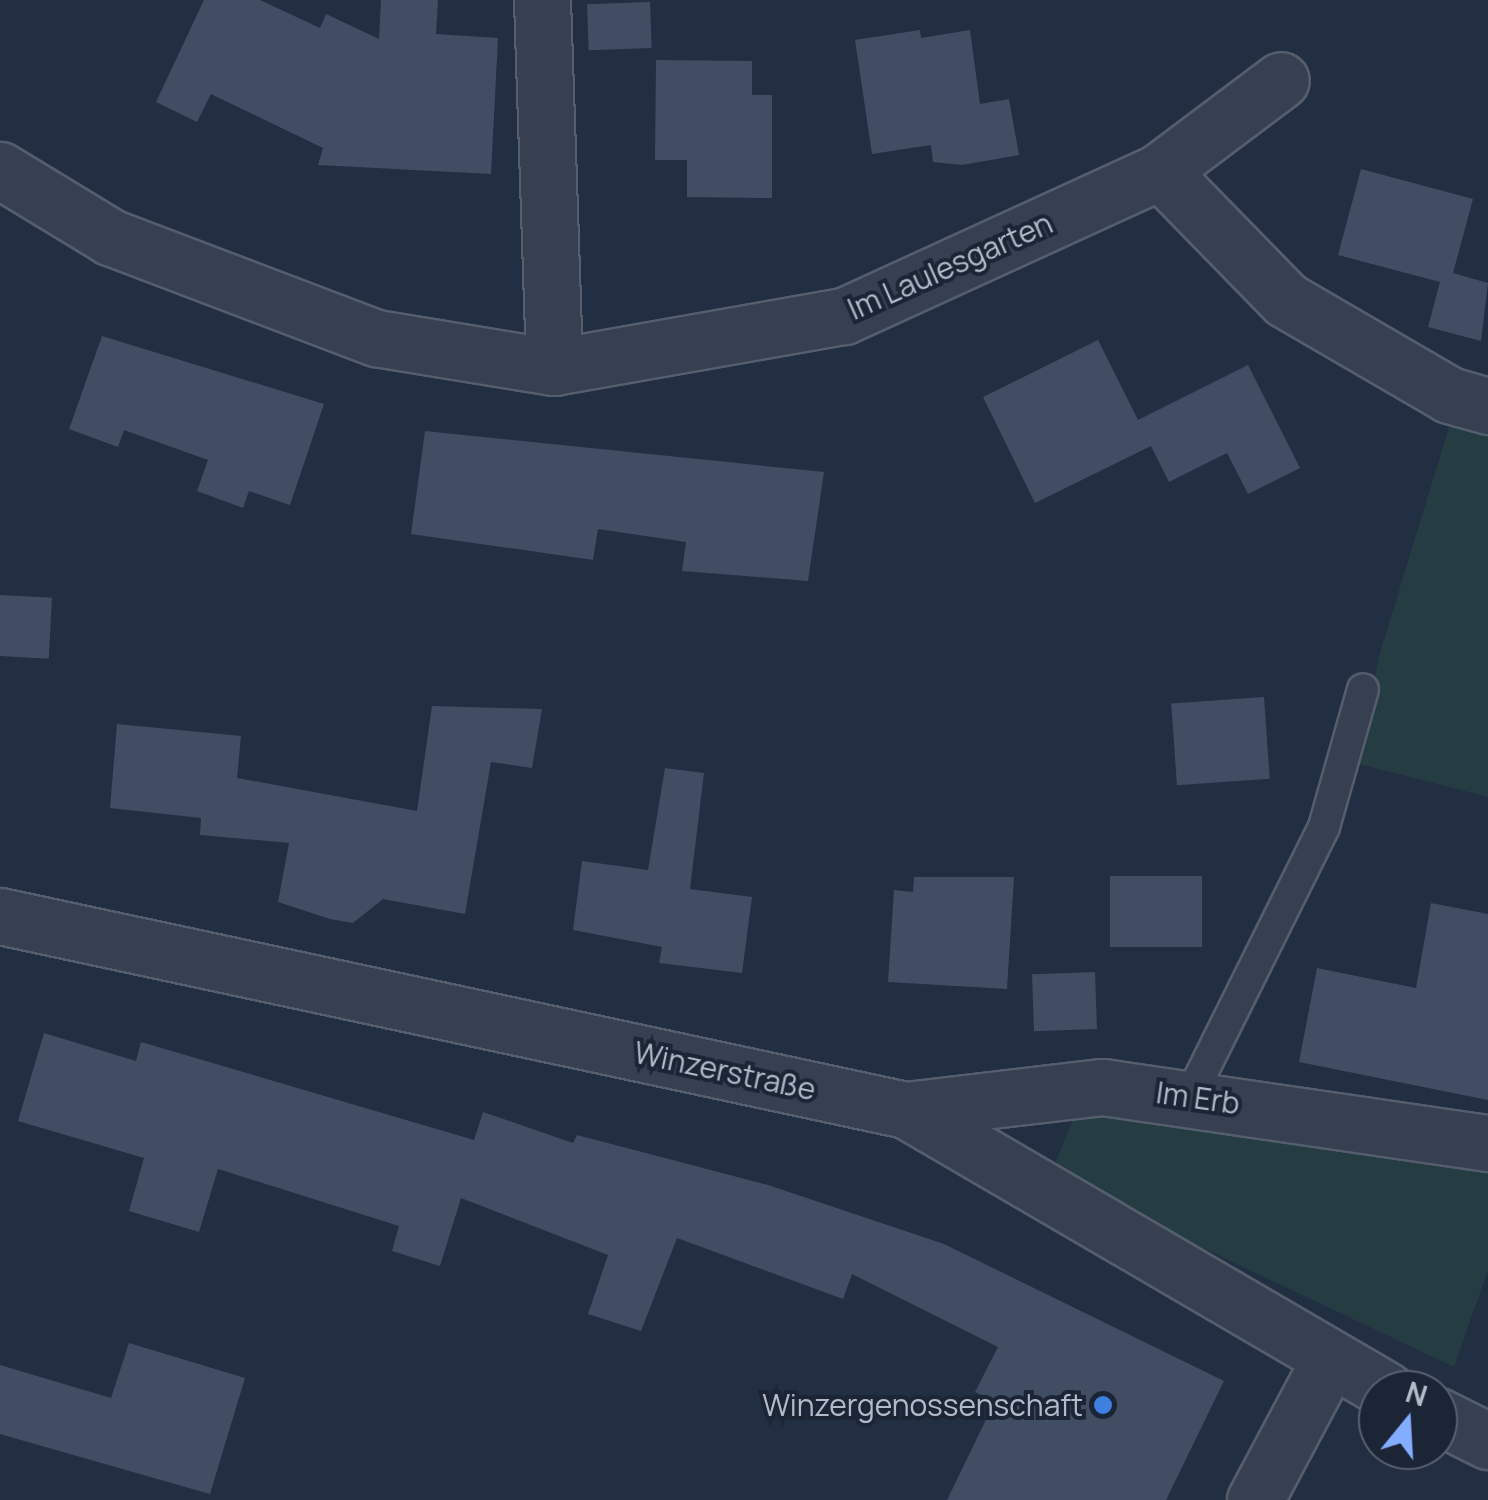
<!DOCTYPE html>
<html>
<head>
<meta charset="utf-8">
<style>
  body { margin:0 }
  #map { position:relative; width:1488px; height:1500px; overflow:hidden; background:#222e41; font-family:Manrope,sans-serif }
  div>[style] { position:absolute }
  .green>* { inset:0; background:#253d42 }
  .building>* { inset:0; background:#414d63; transform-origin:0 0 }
  .roads { filter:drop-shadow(2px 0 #555e6e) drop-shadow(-2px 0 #555e6e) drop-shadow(0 2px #555e6e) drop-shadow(0 -2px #555e6e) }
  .lane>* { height:30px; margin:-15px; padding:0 15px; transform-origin:15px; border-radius:15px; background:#374050 }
  .street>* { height:55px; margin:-27.5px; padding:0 27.5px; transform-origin:27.5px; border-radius:27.5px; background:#374050 }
  .dots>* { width:28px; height:28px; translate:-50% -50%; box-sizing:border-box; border:5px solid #1c2535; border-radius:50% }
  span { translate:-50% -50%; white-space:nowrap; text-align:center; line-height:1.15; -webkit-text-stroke:8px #1c2535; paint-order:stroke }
  .street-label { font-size:30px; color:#b3bbcb }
  .poi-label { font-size:30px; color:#b3bbcb }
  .right { translate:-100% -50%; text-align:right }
  .north { position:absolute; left:1358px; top:1370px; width:100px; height:100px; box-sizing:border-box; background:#1c2535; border:2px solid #586171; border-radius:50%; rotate:18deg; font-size:28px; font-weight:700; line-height:40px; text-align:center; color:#b3bbcb }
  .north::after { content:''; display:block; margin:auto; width:35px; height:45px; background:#84acff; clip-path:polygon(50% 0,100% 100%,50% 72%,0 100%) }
</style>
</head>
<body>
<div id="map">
  <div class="green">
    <i style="clip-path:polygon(1450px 424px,1488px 435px,1488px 797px,1359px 764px,1379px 656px)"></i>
    <i style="clip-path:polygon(1108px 1105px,1488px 1165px,1488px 1270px,1454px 1367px,1064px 1182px,1056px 1161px,1073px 1119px)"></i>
  </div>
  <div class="building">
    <i style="clip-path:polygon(204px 0,260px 0,320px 28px,326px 14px,379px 39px,381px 0,438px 0,436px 34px,498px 38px,491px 174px,318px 165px,323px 148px,211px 94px,197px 122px,156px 102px)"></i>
    <i style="left:650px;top:2px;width:46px;height:63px;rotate:88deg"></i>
    <i style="clip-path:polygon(920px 30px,921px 38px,970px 30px,980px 104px,1009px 99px,1019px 155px,962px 165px,933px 162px,931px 145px,872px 154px,855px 40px)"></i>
    <i style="clip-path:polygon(656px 60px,752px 61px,752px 95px,772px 95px,772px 198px,687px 197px,687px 160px,655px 160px)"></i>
    <i style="clip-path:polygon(1361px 169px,1473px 199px,1453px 273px,1488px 283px,1481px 341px,1428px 327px,1440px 282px,1338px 255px)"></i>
    <i style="clip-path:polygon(102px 336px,324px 404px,290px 505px,249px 491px,243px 508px,197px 491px,208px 460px,124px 430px,118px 447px,69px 429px)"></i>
    <i style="clip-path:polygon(1098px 340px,1138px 420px,1248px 365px,1300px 468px,1248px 494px,1227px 453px,1169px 482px,1151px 446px,1035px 503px,983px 397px)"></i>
    <i style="clip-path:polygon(425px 431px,824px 472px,808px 581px,682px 571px,686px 542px,598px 529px,593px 560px,411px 534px)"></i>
    <i style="left:0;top:595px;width:52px;height:61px;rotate:3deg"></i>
    <i style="left:1264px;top:697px;width:82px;height:93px;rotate:86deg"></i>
    <i style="clip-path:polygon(432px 706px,542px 709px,532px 768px,491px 762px,465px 914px,383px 899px,353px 923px,330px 919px,278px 902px,289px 843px,200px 835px,201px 818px,110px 808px,117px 724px,241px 736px,237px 778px,417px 811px)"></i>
    <i style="clip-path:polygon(665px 768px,704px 773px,690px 889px,752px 897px,742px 973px,659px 963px,662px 947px,573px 930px,582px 861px,648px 870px)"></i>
    <i style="left:1110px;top:876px;width:92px;height:71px"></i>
    <i style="clip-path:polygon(914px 877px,1014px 877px,1007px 989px,888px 982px,894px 890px,913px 892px)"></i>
    <i style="clip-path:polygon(1431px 903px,1488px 914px,1488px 1100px,1299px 1062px,1317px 968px,1416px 988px)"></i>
    <i style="left:1095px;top:972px;width:57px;height:63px;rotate:88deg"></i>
    <i style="clip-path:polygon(44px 1033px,136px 1061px,141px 1042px,474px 1140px,483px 1112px,573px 1143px,577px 1135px,768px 1185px,944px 1244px,1224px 1381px,1166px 1500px,947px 1500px,995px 1401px,975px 1392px,998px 1347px,852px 1274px,843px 1299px,677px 1238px,641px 1331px,588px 1314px,608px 1255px,461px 1198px,440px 1266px,392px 1251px,399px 1226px,218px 1169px,199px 1232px,129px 1211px,144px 1158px,18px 1121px)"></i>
    <i style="clip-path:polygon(129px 1343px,245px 1378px,210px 1494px,0 1434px,0 1365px,111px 1398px)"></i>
  </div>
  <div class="roads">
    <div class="lane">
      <i style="left:1191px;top:1095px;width:299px;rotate:-63.6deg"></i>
      <i style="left:1324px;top:827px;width:143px;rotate:-74.2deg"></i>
    </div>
    <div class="street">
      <i style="left:542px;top:0;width:367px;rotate:88.1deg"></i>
      <i style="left:0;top:170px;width:129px;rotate:31.3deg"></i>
      <i style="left:110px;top:237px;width:285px;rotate:20.8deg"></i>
      <i style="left:376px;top:338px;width:180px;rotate:9.3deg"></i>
      <i style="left:554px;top:367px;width:294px;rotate:-10deg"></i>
      <i style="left:844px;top:316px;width:348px;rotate:-24.6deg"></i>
      <i style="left:1160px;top:171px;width:151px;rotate:-36.9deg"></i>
      <i style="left:1160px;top:171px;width:180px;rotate:45.7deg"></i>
      <i style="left:1286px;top:300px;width:189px;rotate:30.2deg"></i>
      <i style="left:1449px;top:395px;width:41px;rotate:15.8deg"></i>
      <i style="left:0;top:916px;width:927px;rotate:12.09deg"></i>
      <i style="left:906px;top:1110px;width:556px;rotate:30.26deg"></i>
      <i style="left:906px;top:1110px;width:198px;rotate:-6.7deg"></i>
      <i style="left:1103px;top:1087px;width:389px;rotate:8.3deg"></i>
      <i style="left:1438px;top:1416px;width:56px;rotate:26.6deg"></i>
      <i style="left:1255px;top:1500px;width:157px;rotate:-62deg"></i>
    </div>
  </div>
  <div class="dots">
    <i style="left:1103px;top:1405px;background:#3f7fe0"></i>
  </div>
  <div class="street-label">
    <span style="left:950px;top:266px;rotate:-24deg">Im Laulesgarten</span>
    <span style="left:725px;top:1071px;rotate:12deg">Winzerstraße</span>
    <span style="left:1198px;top:1098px;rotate:8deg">Im Erb</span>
  </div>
  <div class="poi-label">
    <span class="right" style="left:1083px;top:1405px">Winzergenossenschaft</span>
  </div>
  <div class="north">N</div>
</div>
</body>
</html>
